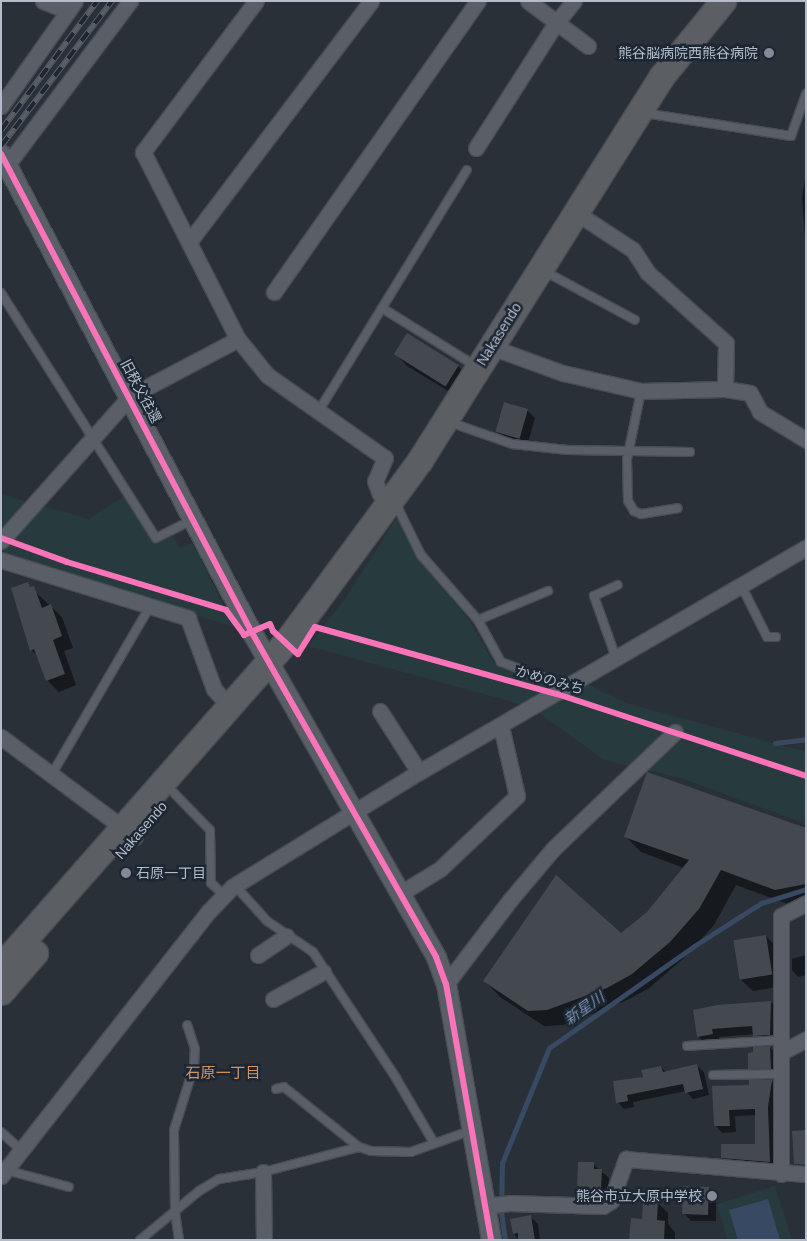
<!DOCTYPE html>
<html>
<head>
<meta charset="utf-8">
<style>
  body { margin:0 }
  #map { position:relative; width:807px; height:1241px; overflow:hidden; background:#2a3038; font-family:Arial,"Noto Sans JP",sans-serif }
  div>[style] { position:absolute }
  .green>* { inset:0; background:#273a3e }
  .water>* { inset:0; background:#384963 }
  .shadow>* { inset:0; background:#0007 }
  .stream>* { height:5px; margin:-2.5px; padding:0 2.5px; transform-origin:2.5px; border-radius:2.5px; background:#384963 }
  .building>* { inset:0; background:#444950; transform-origin:0 0 }
  .path>* { height:3px; margin-top:-1.5px; transform-origin:0; background:repeating-linear-gradient(90deg,#5d636a 0 4px,transparent 0 8px) }
  .roads { filter:drop-shadow(1px 0 #484c53) drop-shadow(-1px 0 #484c53) drop-shadow(0 1px #484c53) drop-shadow(0 -1px #484c53) }
  .service>* { height:8px; margin:-4px; padding:0 4px; transform-origin:4px; border-radius:4px; background:#5a5e66 }
  .minor>* { height:15px; margin:-7.5px; padding:0 7.5px; transform-origin:7.5px; border-radius:7.5px; background:#5a5e66 }
  .tertiary>* { height:19px; margin:-9.5px; padding:0 9.5px; transform-origin:9.5px; border-radius:9.5px; background:#5a5e66 }
  .trunk>* { height:25px; margin:-12.5px; padding:0 12.5px; transform-origin:12.5px; border-radius:12.5px; background:#5b5f64 }
  .rail>* { height:5.5px; margin-top:-2.75px; transform-origin:0; background:repeating-linear-gradient(90deg,#1d2633 0 11px,#595d64 0 22px); box-sizing:border-box; border-block:1px solid #595d64 }
  .cycleway>* { height:6px; margin:-3px; padding:0 3px; transform-origin:3px; border-radius:3px; background:#fb73b8 }
  .dots>* { width:14px; height:14px; translate:-50% -50%; box-sizing:border-box; border:2px solid #1d2633; border-radius:50% }
  span { translate:-50% -50%; white-space:nowrap; text-align:center; line-height:1.15; -webkit-text-stroke:5px #1d2633; paint-order:stroke }
  .poi-label { font-size:14px; color:#b4bcc9 }
  .right { translate:-100% -50%; text-align:right }
  .left { translate:0 -50%; text-align:left }
  .street-label { font-size:14px; color:#b4bcc9 }
  .water-label { font-size:15px; color:#7c92b1; font-style:italic }
  .neighbourhood-label { font-size:15px; color:#d59563 }
  .frame { position:absolute; inset:0; border:2px solid #b4bcc9; pointer-events:none }
</style>
</head>
<body>
<div id="map">
  <div class="green">
    <i style="clip-path:polygon(1px 494px,89px 519px,126px 495px,156px 543px,172px 535px,180px 548px,192px 543px,235px 627px,34px 567px,1px 562px)"></i>
    <i style="clip-path:polygon(397px 517px,416px 556px,469px 620px,494px 663px,565px 689px,524px 705px,308px 646px,347px 596px)"></i>
    <i style="clip-path:polygon(585px 683px,626px 703px,806px 752px,806px 824px,681px 778px,604px 760px,538px 712px)"></i>
    <i style="clip-path:polygon(775px 1186px,792px 1240px,727px 1240px,717px 1204px)"></i>
  </div>
  <div class="water">
    <i style="clip-path:polygon(768px 1199px,780px 1240px,738px 1240px,729px 1210px)"></i>
  </div>
  <div class="shadow">
    <i style="clip-path:polygon(806px 173px,806px 250px,802px 198px)"></i>
    <i style="clip-path:polygon(396px 354px,458px 366px,470px 378px,458px 397px,407px 366px)"></i>
    <i style="clip-path:polygon(527px 410px,535px 418px,527px 446px,504px 439px,497px 432px)"></i>
    <i style="clip-path:polygon(27px 584px,62px 617px,73px 648px,64px 651px,76px 685px,59px 692px,47px 680px,39px 657px,31px 650px)"></i>
    <i style="clip-path:polygon(806px 829px,806px 902px,791px 905px,736px 885px,714px 925px,685px 957px,648px 989px,623px 1002px,563px 1025px,544px 1026px,500px 997px,485px 981px,621px 935px,648px 913px,684px 868px,641px 852px,626px 837px)"></i>
    <i style="clip-path:polygon(766px 936px,777px 948px,783px 986px,753px 991px,741px 980px)"></i>
    <i style="clip-path:polygon(806px 955px,806px 975px,798px 977px,792px 970px,792px 959px)"></i>
    <i style="clip-path:polygon(771px 1002px,778px 1010px,777px 1042px,762px 1043px,754px 1034px,719px 1037px,720px 1042px,706px 1044px,698px 1036px,717px 1006px)"></i>
    <i style="clip-path:polygon(770px 1048px,778px 1055px,778px 1076px,757px 1076px,750px 1068px)"></i>
    <i style="clip-path:polygon(697px 1066px,704px 1072px,709px 1095px,693px 1099px,686px 1091px,633px 1102px,634px 1107px,624px 1109px,618px 1102px,661px 1067px,666px 1072px)"></i>
    <i style="clip-path:polygon(771px 1081px,778px 1088px,776px 1168px,729px 1164px,722px 1157px,757px 1145px,756px 1115px,735px 1116px,736px 1132px,722px 1133px,716px 1126px,714px 1087px,750px 1086px)"></i>
    <i style="clip-path:polygon(806px 1132px,806px 1171px,795px 1163px)"></i>
    <i style="clip-path:polygon(593px 1164px,609px 1178px,608px 1197px,586px 1197px,578px 1189px)"></i>
    <i style="clip-path:polygon(709px 1188px,716px 1196px,716px 1221px,691px 1221px,684px 1213px)"></i>
    <i style="clip-path:polygon(658px 1203px,668px 1213px,668px 1224px,675px 1232px,675px 1240px,630px 1240px)"></i>
    <i style="clip-path:polygon(530px 1216px,538px 1224px,540px 1240px,519px 1240px,514px 1234px)"></i>
  </div>
  <div class="stream">
    <i style="left:775px;top:743px;width:31px;rotate:-7deg"></i>
    <i style="left:505px;top:1240px;width:30px;rotate:-98deg"></i>
    <i style="left:501px;top:1210px;width:47px;rotate:-88.8deg"></i>
    <i style="left:502px;top:1163px;width:124px;rotate:-67.8deg"></i>
    <i style="left:549px;top:1048px;width:177px;rotate:-35.1deg"></i>
    <i style="left:694px;top:946px;width:80px;rotate:-32.7deg"></i>
    <i style="left:761px;top:903px;width:47px;rotate:-17.3deg"></i>
  </div>
  <div class="building">
    <i style="left:407px;top:333px;width:61px;height:25px;rotate:32deg"></i>
    <i style="left:504px;top:402px;width:25px;height:31px;rotate:16deg"></i>
    <i style="clip-path:polygon(28px 582px,30px 587px,34px 586px,42px 608px,51px 604px,62px 636px,53px 640px,65px 674px,46px 681px,34px 649px,30px 651px,11px 588px)"></i>
    <i style="clip-path:polygon(647px 772px,806px 828px,806px 884px,775px 890px,721px 870px,699px 909px,670px 942px,632px 974px,607px 988px,547px 1010px,528px 1011px,483px 981px,556px 875px,621px 933px,647px 912px,689px 860px,624px 837px)"></i>
    <i style="left:766px;top:935px;width:40px;height:33px;rotate:81deg"></i>
    <i style="clip-path:polygon(771px 1001px,770px 1035px,753px 1036px,752px 1026px,712px 1029px,713px 1034px,697px 1037px,693px 1010px,717px 1005px)"></i>
    <i style="clip-path:polygon(770px 1046px,771px 1069px,748px 1069px,748px 1053px,753px 1052px,753px 1047px)"></i>
    <i style="clip-path:polygon(697px 1064px,703px 1089px,685px 1093px,683px 1084px,627px 1095px,628px 1101px,616px 1103px,613px 1081px,643px 1077px,641px 1070px,661px 1066px,663px 1072px)"></i>
    <i style="clip-path:polygon(749px 1080px,772px 1080px,768px 1107px,770px 1162px,721px 1158px,721px 1144px,755px 1144px,755px 1109px,729px 1110px,730px 1126px,714px 1126px,712px 1086px,749px 1085px)"></i>
    <i style="clip-path:polygon(806px 1130px,806px 1165px,794px 1164px,792px 1131px)"></i>
    <i style="clip-path:polygon(578px 1162px,594px 1162px,594px 1169px,602px 1169px,601px 1190px,577px 1190px)"></i>
    <i style="left:683px;top:1186px;width:26px;height:28px;rotate:2deg"></i>
    <i style="clip-path:polygon(643px 1201px,658px 1202px,657px 1220px,665px 1221px,664px 1240px,629px 1240px,631px 1218px,642px 1219px)"></i>
    <i style="clip-path:polygon(531px 1215px,535px 1240px,518px 1240px,518px 1233px,513px 1234px,510px 1219px)"></i>
  </div>
  <div class="path">
    <i style="left:16px;top:543px;width:54px;rotate:20.4deg"></i>
    <i style="left:67px;top:562px;width:160px;rotate:16.7deg"></i>
    <i style="left:318px;top:628px;width:224px;rotate:15.5deg"></i>
    <i style="left:574px;top:700px;width:90px;rotate:17.4deg"></i>
    <i style="left:688px;top:736px;width:125px;rotate:18.7deg"></i>
  </div>
  <div class="roads">
    <div class="service">
      <i style="left:644px;top:113px;width:149px;rotate:8.9deg"></i>
      <i style="left:791px;top:136px;width:45px;rotate:-70.3deg"></i>
      <i style="left:544px;top:271px;width:103px;rotate:28.3deg"></i>
      <i style="left:1px;top:293px;width:290px;rotate:57.7deg"></i>
      <i style="left:156px;top:538px;width:40px;rotate:-26.6deg"></i>
      <i style="left:382px;top:308px;width:110px;rotate:31.7deg"></i>
      <i style="left:641px;top:391px;width:69px;rotate:101.6deg"></i>
      <i style="left:627px;top:459px;width:42px;rotate:88.6deg"></i>
      <i style="left:628px;top:501px;width:12px;rotate:59deg"></i>
      <i style="left:634px;top:511px;width:8px;rotate:23deg"></i>
      <i style="left:641px;top:514px;width:37px;rotate:-9deg"></i>
      <i style="left:318px;top:412px;width:284px;rotate:-58.4deg"></i>
      <i style="left:449px;top:422px;width:67px;rotate:19.2deg"></i>
      <i style="left:512px;top:444px;width:56px;rotate:6.1deg"></i>
      <i style="left:568px;top:450px;width:122px;rotate:0.9deg"></i>
      <i style="left:395px;top:502px;width:59px;rotate:63.9deg"></i>
      <i style="left:421px;top:555px;width:86px;rotate:48.8deg"></i>
      <i style="left:478px;top:620px;width:76px;rotate:-22.5deg"></i>
      <i style="left:741px;top:585px;width:58px;rotate:63.4deg"></i>
      <i style="left:767px;top:637px;width:9px"></i>
      <i style="left:478px;top:620px;width:48px;rotate:61.3deg"></i>
      <i style="left:501px;top:662px;width:70px;rotate:20deg"></i>
      <i style="left:616px;top:658px;width:66px;rotate:-109.5deg"></i>
      <i style="left:594px;top:596px;width:26px;rotate:-25deg"></i>
      <i style="left:52px;top:774px;width:194px;rotate:-59.7deg"></i>
      <i style="left:173px;top:792px;width:53px;rotate:45.8deg"></i>
      <i style="left:210px;top:830px;width:53px;rotate:88.9deg"></i>
      <i style="left:211px;top:883px;width:18px;rotate:43deg"></i>
      <i style="left:232px;top:887px;width:8px;rotate:23deg"></i>
      <i style="left:239px;top:890px;width:42px;rotate:47.9deg"></i>
      <i style="left:267px;top:921px;width:55px;rotate:34deg"></i>
      <i style="left:313px;top:952px;width:151px;rotate:56.6deg"></i>
      <i style="left:396px;top:1078px;width:75px;rotate:59.7deg"></i>
      <i style="left:687px;top:1046px;width:95px;rotate:-3.6deg"></i>
      <i style="left:713px;top:1075px;width:69px;rotate:-0.8deg"></i>
      <i style="left:276px;top:1089px;width:8px;rotate:-14deg"></i>
      <i style="left:284px;top:1087px;width:96px;rotate:38.7deg"></i>
      <i style="left:1px;top:1132px;width:27px;rotate:42deg"></i>
      <i style="left:6px;top:1170px;width:65px;rotate:15.1deg"></i>
      <i style="left:140px;top:1240px;width:77px;rotate:-39.7deg"></i>
      <i style="left:199px;top:1191px;width:23px;rotate:-31deg"></i>
      <i style="left:219px;top:1179px;width:45px;rotate:-9deg"></i>
      <i style="left:263px;top:1172px;width:99px;rotate:-14.6deg"></i>
      <i style="left:359px;top:1147px;width:13px;rotate:18deg"></i>
      <i style="left:371px;top:1151px;width:40px;rotate:1.4deg"></i>
      <i style="left:411px;top:1152px;width:65px;rotate:-19.8deg"></i>
      <i style="left:179px;top:1240px;width:28px;rotate:-98deg"></i>
      <i style="left:175px;top:1212px;width:82px;rotate:-90.7deg"></i>
      <i style="left:174px;top:1130px;width:67px;rotate:-72.6deg"></i>
      <i style="left:194px;top:1066px;width:17px;rotate:-87deg"></i>
      <i style="left:195px;top:1049px;width:25px;rotate:-108deg"></i>
    </div>
    <div class="minor">
      <i style="left:43px;top:1px;width:27px;rotate:22deg"></i>
      <i style="left:256px;top:1px;width:189px;rotate:126.8deg"></i>
      <i style="left:143px;top:152px;width:210px;rotate:63.1deg"></i>
      <i style="left:238px;top:339px;width:46px;rotate:51.1deg"></i>
      <i style="left:267px;top:375px;width:144px;rotate:35.1deg"></i>
      <i style="left:385px;top:458px;width:25px;rotate:113deg"></i>
      <i style="left:375px;top:481px;width:14px;rotate:69deg"></i>
      <i style="left:380px;top:494px;width:14px;rotate:36deg"></i>
      <i style="left:528px;top:1px;width:75px;rotate:36.9deg"></i>
      <i style="left:1px;top:106px;width:128px;rotate:-54.8deg"></i>
      <i style="left:476px;top:148px;width:148px;rotate:-57.4deg"></i>
      <i style="left:556px;top:23px;width:28px;rotate:-51deg"></i>
      <i style="left:7px;top:165px;width:205px;rotate:-53.1deg"></i>
      <i style="left:575px;top:212px;width:69px;rotate:33.2deg"></i>
      <i style="left:633px;top:250px;width:27px;rotate:57deg"></i>
      <i style="left:648px;top:273px;width:105px;rotate:41.9deg"></i>
      <i style="left:726px;top:343px;width:46px;rotate:91.2deg"></i>
      <i style="left:189px;top:242px;width:302px;rotate:-52.9deg"></i>
      <i style="left:274px;top:292px;width:355px;rotate:-55deg"></i>
      <i style="left:491px;top:347px;width:77px;rotate:19.9deg"></i>
      <i style="left:563px;top:373px;width:80px;rotate:13deg"></i>
      <i style="left:641px;top:391px;width:84px;rotate:-1.4deg"></i>
      <i style="left:725px;top:389px;width:25px;rotate:9deg"></i>
      <i style="left:750px;top:393px;width:21px;rotate:62deg"></i>
      <i style="left:760px;top:412px;width:54px;rotate:31.3deg"></i>
      <i style="left:1px;top:541px;width:194px;rotate:-48.3deg"></i>
      <i style="left:130px;top:396px;width:122px;rotate:-27.8deg"></i>
      <i style="left:1px;top:560px;width:196px;rotate:17.2deg"></i>
      <i style="left:188px;top:618px;width:76px;rotate:69.9deg"></i>
      <i style="left:214px;top:689px;width:24px;rotate:48deg"></i>
      <i style="left:380px;top:711px;width:72px;rotate:57.4deg"></i>
      <i style="left:1px;top:737px;width:167px;rotate:36.7deg"></i>
      <i style="left:401px;top:893px;width:46px;rotate:-31.6deg"></i>
      <i style="left:440px;top:869px;width:106px;rotate:-43.5deg"></i>
      <i style="left:517px;top:796px;width:72px;rotate:-102.9deg"></i>
      <i style="left:258px;top:955px;width:34px;rotate:-34deg"></i>
      <i style="left:446px;top:984px;width:106px;rotate:-52.7deg"></i>
      <i style="left:510px;top:900px;width:67px;rotate:-49.9deg"></i>
      <i style="left:553px;top:849px;width:169px;rotate:-43.8deg"></i>
      <i style="left:273px;top:999px;width:57px;rotate:-28.4deg"></i>
      <i style="left:782px;top:1052px;width:27px;rotate:-28deg"></i>
      <i style="left:263px;top:1172px;width:68px;rotate:89.2deg"></i>
      <i style="left:781px;top:1174px;width:258px;rotate:-90deg"></i>
      <i style="left:781px;top:916px;width:28px;rotate:-27deg"></i>
      <i style="left:1px;top:1176px;width:337px;rotate:-51.9deg"></i>
      <i style="left:209px;top:911px;width:33px;rotate:-46deg"></i>
      <i style="left:232px;top:887px;width:220px;rotate:-31.6deg"></i>
      <i style="left:419px;top:772px;width:447px;rotate:-30.1deg"></i>
      <i style="left:485px;top:1206px;width:24px;rotate:-7deg"></i>
      <i style="left:509px;top:1203px;width:94px;rotate:1.8deg"></i>
      <i style="left:603px;top:1206px;width:9px;rotate:-32deg"></i>
      <i style="left:611px;top:1201px;width:45px;rotate:-70.3deg"></i>
      <i style="left:626px;top:1159px;width:181px;rotate:4.8deg"></i>
    </div>
    <div class="tertiary">
      <i style="left:1px;top:154px;width:539px;rotate:62.34deg"></i>
      <i style="left:251px;top:631px;width:375px;rotate:60.4deg"></i>
      <i style="left:436px;top:957px;width:29px;rotate:70deg"></i>
      <i style="left:446px;top:984px;width:260px;rotate:80deg"></i>
    </div>
    <div class="trunk">
      <i style="left:1px;top:966px;width:432px;rotate:-48.7deg"></i>
      <i style="left:286px;top:642px;width:226px;rotate:-53.6deg"></i>
      <i style="left:420px;top:460px;width:454px;rotate:-57.8deg"></i>
      <i style="left:662px;top:76px;width:97px;rotate:-50.9deg"></i>
      <i style="left:1px;top:992px;width:52px;rotate:-48.9deg"></i>
    </div>
  </div>
  <div class="rail">
    <i style="left:1px;top:130px;width:161px;rotate:-53.3deg"></i>
    <i style="left:1px;top:146px;width:183px;rotate:-52.6deg"></i>
  </div>
  <div class="cycleway">
    <i style="left:1px;top:154px;width:539px;rotate:62.34deg"></i>
    <i style="left:251px;top:631px;width:375px;rotate:60.4deg"></i>
    <i style="left:436px;top:957px;width:29px;rotate:70deg"></i>
    <i style="left:446px;top:984px;width:260px;rotate:80deg"></i>
    <i style="left:1px;top:538px;width:70px;rotate:20deg"></i>
    <i style="left:67px;top:562px;width:166px;rotate:16.8deg"></i>
    <i style="left:226px;top:610px;width:31px;rotate:54deg"></i>
    <i style="left:244px;top:635px;width:28px;rotate:-23deg"></i>
    <i style="left:270px;top:624px;width:8px;rotate:67deg"></i>
    <i style="left:273px;top:631px;width:34px;rotate:43deg"></i>
    <i style="left:298px;top:654px;width:32px;rotate:-58deg"></i>
    <i style="left:315px;top:627px;width:251px;rotate:15.5deg"></i>
    <i style="left:557px;top:694px;width:262px;rotate:18.2deg"></i>
  </div>
  <div class="dots">
    <i style="left:769px;top:53px;background:#848b96"></i>
    <i style="left:126px;top:873px;background:#848b96"></i>
    <i style="left:712px;top:1196px;background:#848b96"></i>
  </div>
  <div class="poi-label">
    <span class="right" style="left:758px;top:53px">熊谷脳病院西熊谷病院</span>
    <span class="left" style="left:136px;top:873px">石原一丁目</span>
    <span class="right" style="left:702px;top:1196px">熊谷市立大原中学校</span>
  </div>
  <div class="street-label">
    <span style="left:499px;top:334px;rotate:-58deg">Nakasendo</span>
    <span style="left:141px;top:391px;rotate:62deg">旧秩父往還</span>
    <span style="left:550px;top:680px;rotate:16deg">かめのみち</span>
    <span style="left:141px;top:830px;rotate:-49deg">Nakasendo</span>
  </div>
  <div class="water-label">
    <span style="left:584px;top:1008px;rotate:-35deg">新星川</span>
  </div>
  <div class="neighbourhood-label">
    <span style="left:223px;top:1073px">石原一丁目</span>
  </div>
  <div class="frame"></div>
</div>
</body>
</html>
